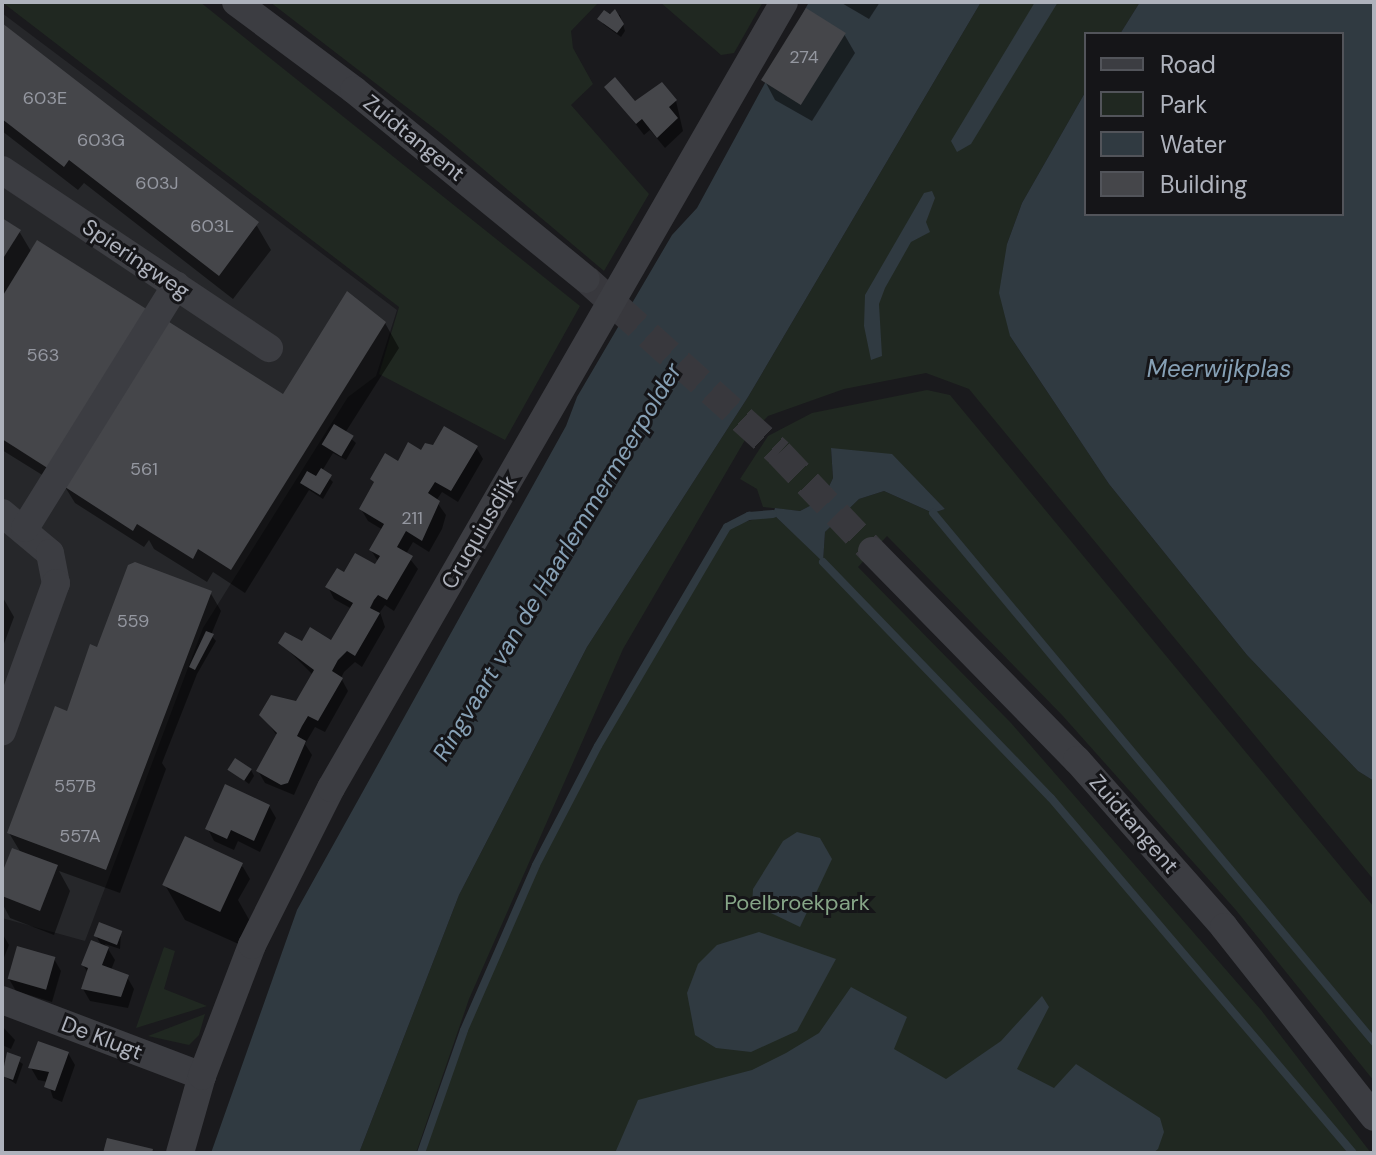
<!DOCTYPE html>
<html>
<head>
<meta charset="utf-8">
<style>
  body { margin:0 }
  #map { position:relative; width:1376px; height:1155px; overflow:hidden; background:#1a1a1d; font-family:"DM Sans",sans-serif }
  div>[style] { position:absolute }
  .built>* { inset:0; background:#26272a }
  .green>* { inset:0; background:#202821 }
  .water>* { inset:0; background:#303a41 }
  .shadow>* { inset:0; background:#0007 }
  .stream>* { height:8px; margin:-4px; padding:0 4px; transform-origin:4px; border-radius:4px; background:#303a41 }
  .building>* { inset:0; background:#45464a; transform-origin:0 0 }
  .minor-tunnel>* { height:28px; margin-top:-14px; transform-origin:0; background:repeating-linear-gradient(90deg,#38383d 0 28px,transparent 0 42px) }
  .minor>* { height:28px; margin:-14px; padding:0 14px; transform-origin:14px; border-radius:14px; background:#3c3d42 }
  span { translate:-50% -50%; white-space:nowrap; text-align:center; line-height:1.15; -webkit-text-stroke:6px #151518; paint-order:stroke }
  .number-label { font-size:18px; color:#9497a0 }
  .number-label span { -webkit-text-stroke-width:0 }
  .street-label { font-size:22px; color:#aeb2bc }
  .park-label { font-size:22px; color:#86a687 }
  .water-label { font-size:24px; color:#86a0b5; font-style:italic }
  .frame { position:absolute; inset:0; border:4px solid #aeb2bc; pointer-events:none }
  .legend { position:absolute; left:1084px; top:32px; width:260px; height:184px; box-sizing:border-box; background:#151518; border:2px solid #52545a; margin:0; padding:10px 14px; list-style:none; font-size:24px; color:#aeb2bc }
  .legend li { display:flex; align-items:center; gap:16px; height:40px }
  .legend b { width:40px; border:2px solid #52545a }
</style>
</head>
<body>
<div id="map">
  <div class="built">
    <i style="clip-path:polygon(2px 13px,397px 310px,376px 376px,348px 397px,203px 628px,85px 941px,2px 918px)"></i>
  </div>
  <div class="green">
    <i style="clip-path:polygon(2px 2px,200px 2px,580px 306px,505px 440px,379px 374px,399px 307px)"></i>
    <i style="clip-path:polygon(270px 2px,599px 2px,571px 31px,573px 48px,593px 84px,571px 105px,649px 194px,604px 271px,444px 136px)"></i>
    <i style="clip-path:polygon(660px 2px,763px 2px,734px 53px,721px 55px)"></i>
    <i style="clip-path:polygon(981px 2px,1140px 2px,1120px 34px,1086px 34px,1086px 91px,1022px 203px,1007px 244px,1010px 336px,1109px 484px,1247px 655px,1358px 771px,1374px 781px,1374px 880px,969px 389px,926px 373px,844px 389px,768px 416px,745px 440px,623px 649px,469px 999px,416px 1153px,359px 1153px,459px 895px,587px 647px,748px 397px)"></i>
    <i style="clip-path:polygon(927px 390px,950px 395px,1374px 907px,1374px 1081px,1235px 909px,1062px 715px,887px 536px,858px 567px,1011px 723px,1261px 1010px,1371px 1153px,421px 1153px,464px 1030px,536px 865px,598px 746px,727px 527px,773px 514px,823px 561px,825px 532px,859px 499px,884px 491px,933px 513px,945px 509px,892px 455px,831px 449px,833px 478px,823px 499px,800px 511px,763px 507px,757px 489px,740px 479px,768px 436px,812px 413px)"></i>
    <i style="clip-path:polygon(164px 947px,175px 951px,164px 989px,207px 1006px,136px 1028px)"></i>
    <i style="clip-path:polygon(205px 1014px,199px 1035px,189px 1045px,148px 1036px)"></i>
  </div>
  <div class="water">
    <i style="clip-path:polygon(809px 2px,981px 2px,748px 397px,587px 647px,459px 895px,359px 1153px,211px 1153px,297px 910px,566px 426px,577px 397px,672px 235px,697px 208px)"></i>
    <i style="clip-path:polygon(1035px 2px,1058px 2px,971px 144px,957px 152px,951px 141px)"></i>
    <i style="clip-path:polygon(1140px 2px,1374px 2px,1374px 781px,1358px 771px,1247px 655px,1109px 484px,1010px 336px,999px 293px,1007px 244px,1022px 203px,1086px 91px,1086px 214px,1342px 214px,1342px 34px,1120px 34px)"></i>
    <i style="clip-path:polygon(932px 191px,935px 198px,926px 222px,930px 232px,911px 242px,885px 288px,879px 304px,882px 356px,871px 360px,864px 326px,865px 295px,924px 193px)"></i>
    <i style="clip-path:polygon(831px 448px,892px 454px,945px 509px,933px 513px,884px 491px,859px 499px,825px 532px,823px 562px,773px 514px,775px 508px,800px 511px,823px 499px,833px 478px)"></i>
    <i style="clip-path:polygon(797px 832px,820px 838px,832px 859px,800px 927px,752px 904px,753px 889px,783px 841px)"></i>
    <i style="clip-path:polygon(759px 932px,836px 959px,797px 1031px,751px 1052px,716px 1048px,695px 1035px,687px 993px,698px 964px,717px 945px)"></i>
    <i style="clip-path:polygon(851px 987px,907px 1017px,894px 1049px,946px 1079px,1001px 1041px,1042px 996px,1049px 1007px,1017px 1069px,1054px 1088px,1076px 1064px,1160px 1118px,1164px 1132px,1158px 1149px,1153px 1153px,615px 1153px,638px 1100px,752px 1070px,786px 1053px,819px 1033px)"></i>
  </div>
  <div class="shadow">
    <i style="clip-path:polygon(840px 2px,880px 2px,869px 19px)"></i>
    <i style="clip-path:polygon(605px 12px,620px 15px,625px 31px,621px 37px,603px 24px)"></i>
    <i style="clip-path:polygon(2px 26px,257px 226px,271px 250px,233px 299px,84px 183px,78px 190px,2px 131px)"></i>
    <i style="clip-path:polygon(844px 34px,855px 53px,812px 121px,775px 100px,765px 81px)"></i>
    <i style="clip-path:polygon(607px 87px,635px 104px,676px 101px,683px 131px,665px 148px,650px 130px,644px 135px)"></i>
    <i style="clip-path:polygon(2px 221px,19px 231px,32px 253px,283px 396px,385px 323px,399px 348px,345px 433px,356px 443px,346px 460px,333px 453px,322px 471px,333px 482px,323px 499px,309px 490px,245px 593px,213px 572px,207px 582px,154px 549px,149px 540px,144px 547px,75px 503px,62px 482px,60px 486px,2px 450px)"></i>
    <i style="clip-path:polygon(476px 447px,483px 459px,458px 502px,442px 492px,436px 501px,446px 515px,442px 529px,429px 552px,413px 542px,406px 554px,418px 569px,394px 611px,385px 605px,380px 612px,385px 627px,362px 667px,355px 662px,344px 672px,341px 678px,348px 691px,325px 732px,315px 727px,305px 744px,312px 755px,294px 795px,265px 783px,258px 771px,278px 737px,262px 715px,297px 703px,313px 675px,281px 643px,332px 643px,352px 609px,334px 599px,328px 587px,379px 563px,371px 550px,383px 530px,368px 521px,361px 509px,375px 484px,372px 479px,422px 453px)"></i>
    <i style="clip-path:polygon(210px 592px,221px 611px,211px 635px,216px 641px,197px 674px,162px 763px,166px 769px,120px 893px,59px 871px,70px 891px,54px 935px,10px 918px,2px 903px,2px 878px,21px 853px,9px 833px,72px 715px,99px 650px)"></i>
    <i style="clip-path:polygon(2px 596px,14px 617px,2px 649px)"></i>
    <i style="clip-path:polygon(231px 770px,251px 770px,254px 776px,249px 784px)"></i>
    <i style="clip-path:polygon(269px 806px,276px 818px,260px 852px,238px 841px,234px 850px,214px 841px,208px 829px)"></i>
    <i style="clip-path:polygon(186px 839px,243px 867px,250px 879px,238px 900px,251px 923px,243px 946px,185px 920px,165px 885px)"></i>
    <i style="clip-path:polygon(121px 932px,120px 949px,105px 944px,115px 960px,111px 970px,127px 977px,134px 989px,128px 1008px,90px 1001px,83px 989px,88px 973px,83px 965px,102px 946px,96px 936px)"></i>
    <i style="clip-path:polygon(2px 933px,9px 945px,3px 960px,2px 959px)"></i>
    <i style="clip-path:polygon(54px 959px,61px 971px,52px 1002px,16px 991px,9px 979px)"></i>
    <i style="clip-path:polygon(2px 1026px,15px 1040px,11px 1049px,2px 1045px)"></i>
    <i style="clip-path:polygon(68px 1053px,75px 1065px,62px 1102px,53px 1098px,48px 1082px,38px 1080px,31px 1068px)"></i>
    <i style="clip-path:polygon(9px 1055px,23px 1064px,16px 1084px,2px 1075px)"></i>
  </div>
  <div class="stream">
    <i style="left:933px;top:513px;width:689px;rotate:50.18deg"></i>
    <i style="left:823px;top:562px;width:328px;rotate:46deg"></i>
    <i style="left:1051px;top:798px;width:465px;rotate:49.6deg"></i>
    <i style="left:421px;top:1153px;width:130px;rotate:-70.7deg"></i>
    <i style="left:464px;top:1030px;width:180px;rotate:-66.4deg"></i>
    <i style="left:536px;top:865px;width:134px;rotate:-62.5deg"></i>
    <i style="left:598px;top:746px;width:254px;rotate:-59.5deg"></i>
    <i style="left:727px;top:527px;width:25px;rotate:-27deg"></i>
    <i style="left:749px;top:516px;width:24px;rotate:-5deg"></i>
  </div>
  <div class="building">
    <i style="left:806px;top:8px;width:47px;height:85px;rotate:32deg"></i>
    <i style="clip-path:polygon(615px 9px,624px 24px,617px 33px,597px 19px,604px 10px,610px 14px)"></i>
    <i style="clip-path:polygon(2px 23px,259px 222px,219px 276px,69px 160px,64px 167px,2px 119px)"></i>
    <i style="clip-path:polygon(615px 77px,635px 101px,662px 82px,677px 100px,669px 107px,678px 118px,657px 138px,642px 119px,636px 124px,604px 87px)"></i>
    <i style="clip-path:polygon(2px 218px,21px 230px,2px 260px)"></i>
    <i style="clip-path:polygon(37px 240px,148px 310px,49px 469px,2px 439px,2px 297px)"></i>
    <i style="clip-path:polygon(347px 291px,386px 322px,231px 570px,198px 549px,193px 559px,137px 524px,133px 531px,65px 487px,166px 320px,283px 394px)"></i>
    <i style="left:334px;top:424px;width:23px;height:24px;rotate:31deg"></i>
    <i style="clip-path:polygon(444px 426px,478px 446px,451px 491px,435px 482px,428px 493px,440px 501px,422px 541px,406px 531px,397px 547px,413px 556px,387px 600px,378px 595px,374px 600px,370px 608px,380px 613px,355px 656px,347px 651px,338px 660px,332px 671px,343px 678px,318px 721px,308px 716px,302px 726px,297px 736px,306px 741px,288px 783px,281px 785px,256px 771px,277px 733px,259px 715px,271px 695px,296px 701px,314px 670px,278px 643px,285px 632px,302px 641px,310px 627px,331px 640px,353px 603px,325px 587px,337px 568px,344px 572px,355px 553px,375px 564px,380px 556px,369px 550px,384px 524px,359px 509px,374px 482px,370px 479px,385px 453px,398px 461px,408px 442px,421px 450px,425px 443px,433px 445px)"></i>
    <i style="clip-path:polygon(321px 468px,332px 475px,320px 495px,300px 483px,307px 471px,316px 476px)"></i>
    <i style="clip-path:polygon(135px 562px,212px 591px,106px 870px,7px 833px,55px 706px,67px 711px,90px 644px,97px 647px,128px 565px)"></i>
    <i style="clip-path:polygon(206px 631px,214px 634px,195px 670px,189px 667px)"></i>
    <i style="left:235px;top:758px;width:20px;height:14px;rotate:33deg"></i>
    <i style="clip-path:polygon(225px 784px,270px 805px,254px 841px,231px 830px,227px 839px,205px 829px)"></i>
    <i style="left:185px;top:836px;width:64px;height:54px;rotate:25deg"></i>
    <i style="clip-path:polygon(12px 848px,58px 865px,40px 911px,2px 896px,2px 873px)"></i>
    <i style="left:99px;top:922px;width:25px;height:15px;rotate:21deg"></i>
    <i style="clip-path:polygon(91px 940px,109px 947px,102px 965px,129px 975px,121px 997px,81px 989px,88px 968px,81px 965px)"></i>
    <i style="left:17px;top:946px;width:40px;height:34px;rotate:16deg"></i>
    <i style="clip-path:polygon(38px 1041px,69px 1052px,55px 1091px,44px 1087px,49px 1072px,28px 1068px)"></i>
    <i style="clip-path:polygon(7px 1052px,21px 1057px,13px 1080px,2px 1076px)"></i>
    <i style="clip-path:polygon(107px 1138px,153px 1149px,152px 1153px,103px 1153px)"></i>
  </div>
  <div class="minor-tunnel">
    <i style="left:586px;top:279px;width:260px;rotate:42deg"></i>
    <i style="left:779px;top:453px;width:135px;rotate:46.5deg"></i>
  </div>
  <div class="minor">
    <i style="left:236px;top:2px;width:147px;rotate:36.7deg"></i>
    <i style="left:354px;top:90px;width:299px;rotate:39.2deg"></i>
    <i style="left:2px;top:170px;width:321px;rotate:33.7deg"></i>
    <i style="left:2px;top:513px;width:62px;rotate:39.8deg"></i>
    <i style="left:50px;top:553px;width:31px;rotate:79deg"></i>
    <i style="left:56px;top:583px;width:158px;rotate:110deg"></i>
    <i style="left:25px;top:528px;width:286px;rotate:-58.1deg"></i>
    <i style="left:872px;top:551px;width:293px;rotate:45.6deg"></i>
    <i style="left:1077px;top:760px;width:222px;rotate:48.6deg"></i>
    <i style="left:1224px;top:927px;width:242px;rotate:51.7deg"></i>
    <i style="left:2px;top:1000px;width:214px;rotate:20.8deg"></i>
    <i style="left:180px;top:1153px;width:80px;rotate:-74.1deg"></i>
    <i style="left:202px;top:1076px;width:140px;rotate:-69.1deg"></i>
    <i style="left:252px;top:945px;width:176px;rotate:-63.3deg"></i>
    <i style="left:331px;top:788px;width:907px;rotate:-60.04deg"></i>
  </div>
  <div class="number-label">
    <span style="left:804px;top:57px">274</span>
    <span style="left:45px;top:98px">603E</span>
    <span style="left:101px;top:140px">603G</span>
    <span style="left:157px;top:183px">603J</span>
    <span style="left:212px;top:226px">603L</span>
    <span style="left:43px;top:355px">563</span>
    <span style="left:144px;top:469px">561</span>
    <span style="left:412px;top:518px">211</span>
    <span style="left:133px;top:621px">559</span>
    <span style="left:75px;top:786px">557B</span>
    <span style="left:80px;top:836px">557A</span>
  </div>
  <div class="street-label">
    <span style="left:414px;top:138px;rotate:39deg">Zuidtangent</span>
    <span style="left:136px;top:259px;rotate:34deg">Spieringweg</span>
    <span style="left:479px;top:532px;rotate:-60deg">Cruquiusdijk</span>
    <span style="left:1134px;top:824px;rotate:49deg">Zuidtangent</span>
    <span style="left:102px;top:1038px;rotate:21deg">De Klugt</span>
  </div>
  <div class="park-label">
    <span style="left:797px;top:903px">Poelbroekpark</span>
  </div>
  <div class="water-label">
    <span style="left:1219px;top:369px">Meerwijkplas</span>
    <span style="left:557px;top:562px;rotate:-59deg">Ringvaart van de Haarlemmermeerpolder</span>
  </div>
  <div class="frame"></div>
  <ul class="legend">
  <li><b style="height:10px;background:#3c3d42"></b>Road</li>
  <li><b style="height:22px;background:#202821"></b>Park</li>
  <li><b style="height:22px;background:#303a41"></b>Water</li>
  <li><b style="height:22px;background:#45464a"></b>Building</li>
  </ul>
</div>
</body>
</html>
